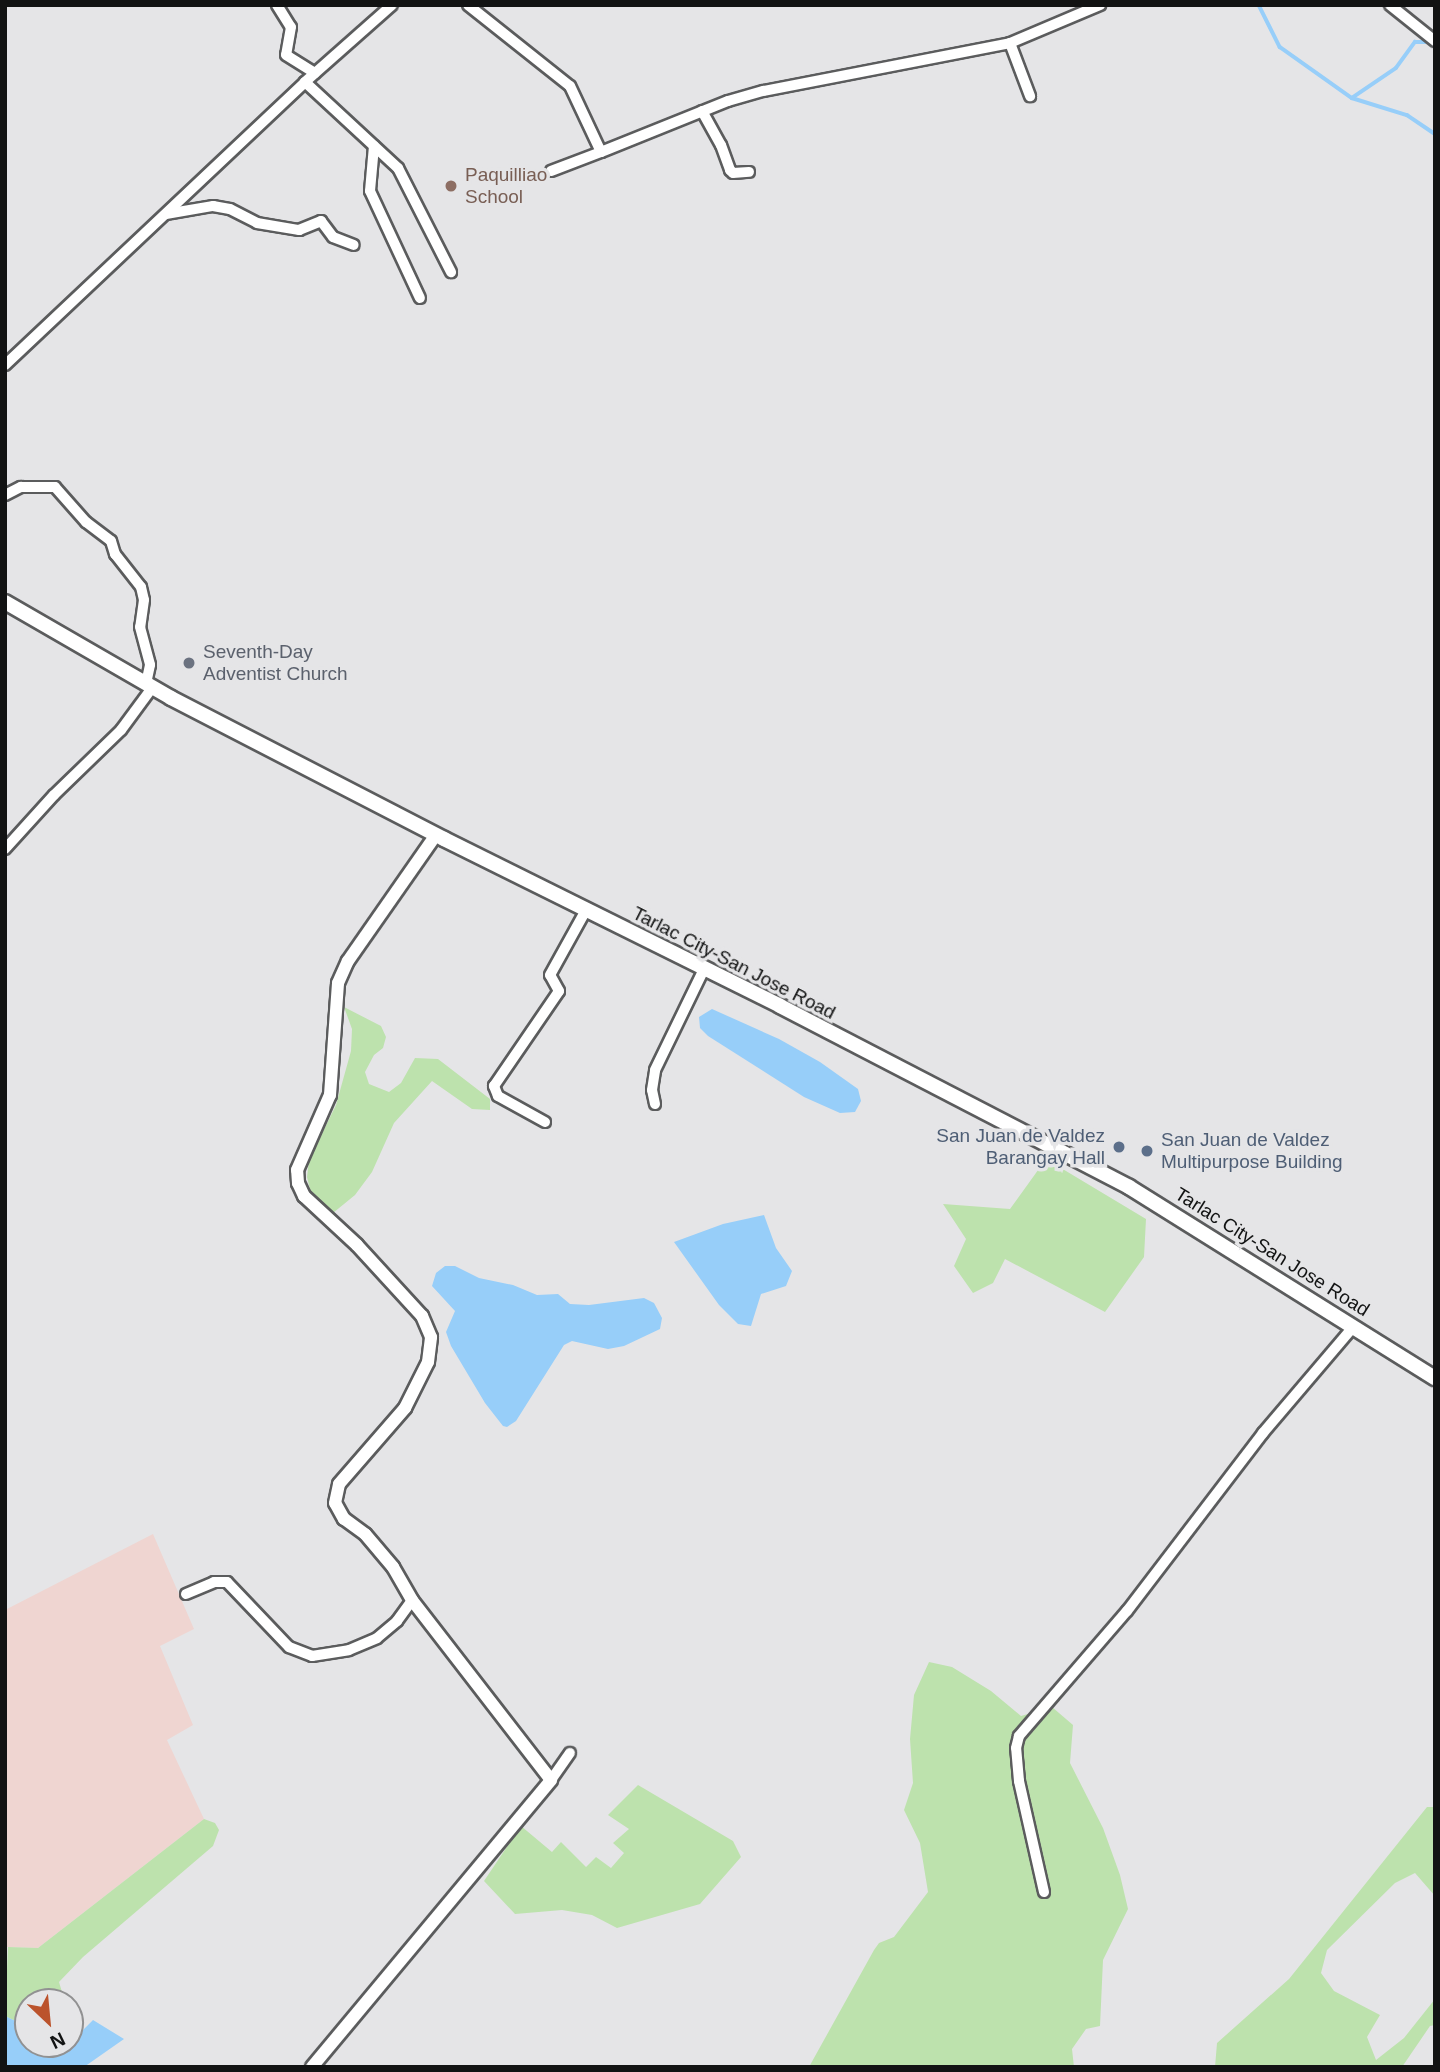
<!DOCTYPE html>
<html>
<head>
<meta charset="utf-8">
<style>
  body { margin:0 }
  #map { position:relative; width:1440px; height:2072px; overflow:hidden; background:#e5e5e7; font-family:Helvetica,sans-serif }
  div>[style] { position:absolute }
  .industrial>* { inset:0; background:#efd5d1 }
  .green>* { inset:0; background:#bde2ad }
  .water>* { inset:0; background:#97cef9 }
  .stream>* { height:3.5px; margin:-1.75px; padding:0 1.75px; transform-origin:1.75px; border-radius:1.75px; background:#97cef9 }
  .roads { filter:drop-shadow(2px 0 #5b5c5d) drop-shadow(-2px 0 #5b5c5d) drop-shadow(0 2px #5b5c5d) drop-shadow(0 -2px #5b5c5d) }
  .minor>* { height:10px; margin:-5px; padding:0 5px; transform-origin:5px; border-radius:5px; background:#fff }
  .tertiary>* { height:12px; margin:-6px; padding:0 6px; transform-origin:6px; border-radius:6px; background:#fff }
  .secondary>* { height:14px; margin:-7px; padding:0 7px; transform-origin:7px; border-radius:7px; background:#fff }
  .dots>* { width:19px; height:19px; translate:-50% -50%; box-sizing:border-box; border:4px solid #e5e5e7; border-radius:50% }
  span { translate:-50% -50%; white-space:nowrap; text-align:center; line-height:1.15; -webkit-text-stroke:7px #e5e5e7; paint-order:stroke }
  .education-label { font-size:19px; color:#785e54 }
  .left { translate:0 -50%; text-align:left }
  .worship-label { font-size:19px; color:#5b616d }
  .street-label { font-size:19px; color:#121313 }
  .service-label { font-size:19px; color:#4e5e75 }
  .right { translate:-100% -50%; text-align:right }
  .frame { position:absolute; inset:0; border:7px solid #121313; pointer-events:none }
  .north { position:absolute; left:14px; top:1988px; width:70px; height:70px; box-sizing:border-box; background:#e5e5e7; border:2px solid #919192; border-radius:50%; rotate:154deg; font-size:19px; font-weight:700; line-height:28px; text-align:center; color:#121313 }
  .north::after { content:''; display:block; margin:auto; width:24px; height:32px; background:#bb532c; clip-path:polygon(50% 0,100% 100%,50% 72%,0 100%) }
</style>
</head>
<body>
<div id="map">
  <div class="industrial">
    <i style="clip-path:polygon(153px 1534px,194px 1629px,160px 1646px,193px 1725px,167px 1740px,204px 1819px,38px 1948px,5px 1947px,5px 1610px)"></i>
  </div>
  <div class="green">
    <i style="clip-path:polygon(344px 1007px,381px 1026px,386px 1037px,383px 1048px,374px 1055px,365px 1072px,369px 1084px,389px 1092px,401px 1083px,415px 1058px,438px 1059px,490px 1099px,490px 1110px,472px 1109px,432px 1081px,394px 1123px,372px 1172px,355px 1195px,333px 1213px,311px 1193px,307px 1177px,309px 1160px,336px 1105px,351px 1051px,352px 1029px)"></i>
    <i style="clip-path:polygon(1046px 1159px,1146px 1219px,1144px 1257px,1105px 1312px,1005px 1259px,993px 1283px,973px 1293px,954px 1266px,966px 1239px,943px 1204px,1010px 1209px)"></i>
    <i style="clip-path:polygon(929px 1662px,952px 1667px,991px 1691px,1021px 1716px,1052px 1707px,1073px 1725px,1070px 1763px,1103px 1828px,1120px 1875px,1128px 1909px,1103px 1960px,1100px 2026px,1086px 2029px,1072px 2049px,1074px 2067px,809px 2067px,874px 1950px,879px 1943px,894px 1937px,928px 1892px,920px 1843px,904px 1810px,913px 1783px,910px 1739px,914px 1695px)"></i>
    <i style="clip-path:polygon(638px 1785px,733px 1841px,741px 1857px,700px 1904px,617px 1928px,592px 1915px,562px 1910px,515px 1914px,484px 1881px,521px 1826px,552px 1852px,561px 1842px,586px 1867px,596px 1857px,611px 1868px,624px 1853px,613px 1843px,629px 1829px,608px 1815px)"></i>
    <i style="clip-path:polygon(1427px 1807px,1435px 1807px,1435px 1896px,1415px 1873px,1395px 1883px,1327px 1950px,1321px 1973px,1334px 1991px,1380px 2015px,1367px 2037px,1376px 2060px,1404px 2038px,1435px 1999px,1435px 2025px,1430px 2026px,1402px 2067px,1215px 2067px,1217px 2043px,1289px 1979px)"></i>
    <i style="clip-path:polygon(204px 1819px,215px 1823px,219px 1830px,213px 1846px,83px 1957px,59px 1982px,65px 2002px,28px 2002px,28px 2027px,5px 2016px,8px 1947px,38px 1948px)"></i>
  </div>
  <div class="water">
    <i style="clip-path:polygon(712px 1009px,779px 1039px,820px 1062px,858px 1089px,861px 1101px,855px 1112px,840px 1113px,804px 1097px,708px 1036px,700px 1028px,699px 1017px)"></i>
    <i style="clip-path:polygon(764px 1215px,776px 1248px,792px 1271px,786px 1286px,761px 1294px,751px 1326px,738px 1324px,719px 1305px,674px 1242px,723px 1224px)"></i>
    <i style="clip-path:polygon(445px 1266px,455px 1266px,479px 1278px,513px 1285px,537px 1295px,558px 1294px,570px 1304px,589px 1305px,644px 1298px,654px 1303px,662px 1318px,660px 1329px,624px 1346px,608px 1349px,572px 1341px,564px 1345px,516px 1421px,507px 1427px,503px 1426px,485px 1403px,451px 1346px,446px 1332px,455px 1311px,432px 1286px,436px 1273px)"></i>
    <i style="clip-path:polygon(5px 2016px,28px 2027px,28px 2044px,70px 2044px,70px 2037px,75px 2038px,93px 2020px,124px 2039px,84px 2067px,5px 2067px)"></i>
  </div>
  <div class="stream">
    <i style="left:1259px;top:5px;width:47px;rotate:63.4deg"></i>
    <i style="left:1280px;top:47px;width:88px;rotate:35.3deg"></i>
    <i style="left:1352px;top:98px;width:58px;rotate:17.2deg"></i>
    <i style="left:1407px;top:115px;width:34px;rotate:34deg"></i>
    <i style="left:1352px;top:98px;width:53px;rotate:-34.3deg"></i>
    <i style="left:1396px;top:68px;width:32px;rotate:-54deg"></i>
    <i style="left:1415px;top:42px;width:18px"></i>
  </div>
  <div class="roads">
    <div class="minor">
      <i style="left:277px;top:5px;width:26px;rotate:58deg"></i>
      <i style="left:291px;top:27px;width:28px;rotate:100deg"></i>
      <i style="left:286px;top:55px;width:34px;rotate:32deg"></i>
      <i style="left:468px;top:5px;width:130px;rotate:38.5deg"></i>
      <i style="left:570px;top:86px;width:73px;rotate:64.8deg"></i>
      <i style="left:601px;top:152px;width:137px;rotate:-21.9deg"></i>
      <i style="left:728px;top:101px;width:37px;rotate:-16deg"></i>
      <i style="left:764px;top:91px;width:251px;rotate:-11deg"></i>
      <i style="left:1010px;top:43px;width:98px;rotate:-22.9deg"></i>
      <i style="left:1390px;top:5px;width:58px;rotate:38.7deg"></i>
      <i style="left:1010px;top:43px;width:57px;rotate:69.3deg"></i>
      <i style="left:305px;top:82px;width:127px;rotate:42.8deg"></i>
      <i style="left:398px;top:168px;width:117px;rotate:63deg"></i>
      <i style="left:702px;top:111px;width:39px;rotate:61deg"></i>
      <i style="left:721px;top:145px;width:27px;rotate:70deg"></i>
      <i style="left:730px;top:170px;width:4px;rotate:45deg"></i>
      <i style="left:733px;top:173px;width:16px;rotate:-4deg"></i>
      <i style="left:374px;top:146px;width:45px;rotate:95.1deg"></i>
      <i style="left:370px;top:191px;width:118px;rotate:65deg"></i>
      <i style="left:551px;top:171px;width:53px;rotate:-20.8deg"></i>
      <i style="left:166px;top:214px;width:48px;rotate:-9.7deg"></i>
      <i style="left:213px;top:206px;width:17px;rotate:10deg"></i>
      <i style="left:230px;top:209px;width:30px;rotate:27deg"></i>
      <i style="left:257px;top:223px;width:43px;rotate:9.5deg"></i>
      <i style="left:299px;top:230px;width:24px;rotate:-22deg"></i>
      <i style="left:321px;top:221px;width:20px;rotate:53deg"></i>
      <i style="left:333px;top:237px;width:22px;rotate:21deg"></i>
      <i style="left:5px;top:365px;width:412px;rotate:-43.3deg"></i>
      <i style="left:305px;top:82px;width:116px;rotate:-41.5deg"></i>
      <i style="left:5px;top:495px;width:18px;rotate:-27deg"></i>
      <i style="left:21px;top:487px;width:34px"></i>
      <i style="left:55px;top:487px;width:47px;rotate:48.5deg"></i>
      <i style="left:86px;top:522px;width:31px;rotate:37deg"></i>
      <i style="left:111px;top:541px;width:14px;rotate:73deg"></i>
      <i style="left:115px;top:554px;width:42px;rotate:51.8deg"></i>
      <i style="left:141px;top:587px;width:13px;rotate:77deg"></i>
      <i style="left:144px;top:600px;width:27px;rotate:98deg"></i>
      <i style="left:140px;top:627px;width:39px;rotate:75deg"></i>
      <i style="left:150px;top:665px;width:19px;rotate:102deg"></i>
      <i style="left:5px;top:849px;width:73px;rotate:-47.8deg"></i>
      <i style="left:54px;top:795px;width:93px;rotate:-44.1deg"></i>
      <i style="left:121px;top:730px;width:52px;rotate:-53.6deg"></i>
      <i style="left:655px;top:1104px;width:14px;rotate:-102deg"></i>
      <i style="left:652px;top:1090px;width:20px;rotate:-81deg"></i>
      <i style="left:655px;top:1070px;width:112px;rotate:-64.1deg"></i>
      <i style="left:545px;top:1122px;width:54px;rotate:-151deg"></i>
      <i style="left:498px;top:1096px;width:11px;rotate:-112deg"></i>
      <i style="left:494px;top:1086px;width:115px;rotate:-55.6deg"></i>
      <i style="left:559px;top:991px;width:18px;rotate:-119deg"></i>
      <i style="left:550px;top:975px;width:74px;rotate:-61deg"></i>
      <i style="left:186px;top:1594px;width:30px;rotate:-23deg"></i>
      <i style="left:214px;top:1582px;width:13px"></i>
      <i style="left:227px;top:1582px;width:90px;rotate:46.4deg"></i>
      <i style="left:289px;top:1647px;width:25px;rotate:21deg"></i>
      <i style="left:312px;top:1656px;width:37px;rotate:-9deg"></i>
      <i style="left:349px;top:1650px;width:30px;rotate:-23deg"></i>
      <i style="left:377px;top:1638px;width:26px;rotate:-40deg"></i>
      <i style="left:397px;top:1621px;width:26px;rotate:-54deg"></i>
      <i style="left:551px;top:1780px;width:33px;rotate:-55deg"></i>
      <i style="left:1044px;top:1892px;width:114px;rotate:-102.7deg"></i>
      <i style="left:1019px;top:1781px;width:33px;rotate:-95deg"></i>
      <i style="left:1016px;top:1748px;width:12px;rotate:-76deg"></i>
      <i style="left:1019px;top:1736px;width:165px;rotate:-49.2deg"></i>
      <i style="left:1127px;top:1611px;width:224px;rotate:-52.6deg"></i>
      <i style="left:1263px;top:1433px;width:140px;rotate:-49.6deg"></i>
    </div>
    <div class="tertiary">
      <i style="left:312px;top:2067px;width:373px;rotate:-50.2deg"></i>
      <i style="left:551px;top:1780px;width:227px;rotate:-127.7deg"></i>
      <i style="left:412px;top:1600px;width:38px;rotate:-120deg"></i>
      <i style="left:393px;top:1567px;width:43px;rotate:-130.3deg"></i>
      <i style="left:365px;top:1534px;width:26px;rotate:-144deg"></i>
      <i style="left:344px;top:1519px;width:18px;rotate:-119deg"></i>
      <i style="left:335px;top:1503px;width:19px;rotate:-78deg"></i>
      <i style="left:339px;top:1484px;width:101px;rotate:-49deg"></i>
      <i style="left:405px;top:1408px;width:51px;rotate:-63.4deg"></i>
      <i style="left:428px;top:1362px;width:25px;rotate:-83deg"></i>
      <i style="left:431px;top:1337px;width:23px;rotate:-113deg"></i>
      <i style="left:422px;top:1316px;width:96px;rotate:-132.5deg"></i>
      <i style="left:357px;top:1245px;width:72px;rotate:-137.2deg"></i>
      <i style="left:304px;top:1196px;width:14px;rotate:-115deg"></i>
      <i style="left:298px;top:1183px;width:13px;rotate:-94deg"></i>
      <i style="left:297px;top:1170px;width:82px;rotate:-66.3deg"></i>
      <i style="left:330px;top:1095px;width:112px;rotate:-85.9deg"></i>
      <i style="left:338px;top:983px;width:24px;rotate:-66deg"></i>
      <i style="left:348px;top:961px;width:154px;rotate:-55.1deg"></i>
    </div>
    <div class="secondary">
      <i style="left:5px;top:602px;width:192px;rotate:30deg"></i>
      <i style="left:171px;top:698px;width:307px;rotate:27.3deg"></i>
      <i style="left:444px;top:839px;width:375px;rotate:26.4deg"></i>
      <i style="left:780px;top:1006px;width:393px;rotate:27.4deg"></i>
      <i style="left:1129px;top:1187px;width:361px;rotate:32deg"></i>
    </div>
  </div>
  <div class="dots">
    <i style="left:451px;top:186px;background:#8d6e63"></i>
    <i style="left:189px;top:663px;background:#6b7280"></i>
    <i style="left:1119px;top:1147px;background:#5c6f8a"></i>
    <i style="left:1147px;top:1151px;background:#5c6f8a"></i>
  </div>
  <div class="education-label">
    <span class="left" style="left:465px;top:186px">Paquilliao<br>School</span>
  </div>
  <div class="worship-label">
    <span class="left" style="left:203px;top:663px">Seventh-Day<br>Adventist Church</span>
  </div>
  <div class="street-label">
    <span style="left:734px;top:963px;rotate:27deg">Tarlac City-San Jose Road</span>
    <span style="left:1272px;top:1252px;rotate:32deg">Tarlac City-San Jose Road</span>
  </div>
  <div class="service-label">
    <span class="right" style="left:1105px;top:1147px">San Juan de Valdez<br>Barangay Hall</span>
    <span class="left" style="left:1161px;top:1151px">San Juan de Valdez<br>Multipurpose Building</span>
  </div>
  <div class="frame"></div>
  <div class="north">N</div>
</div>
</body>
</html>
